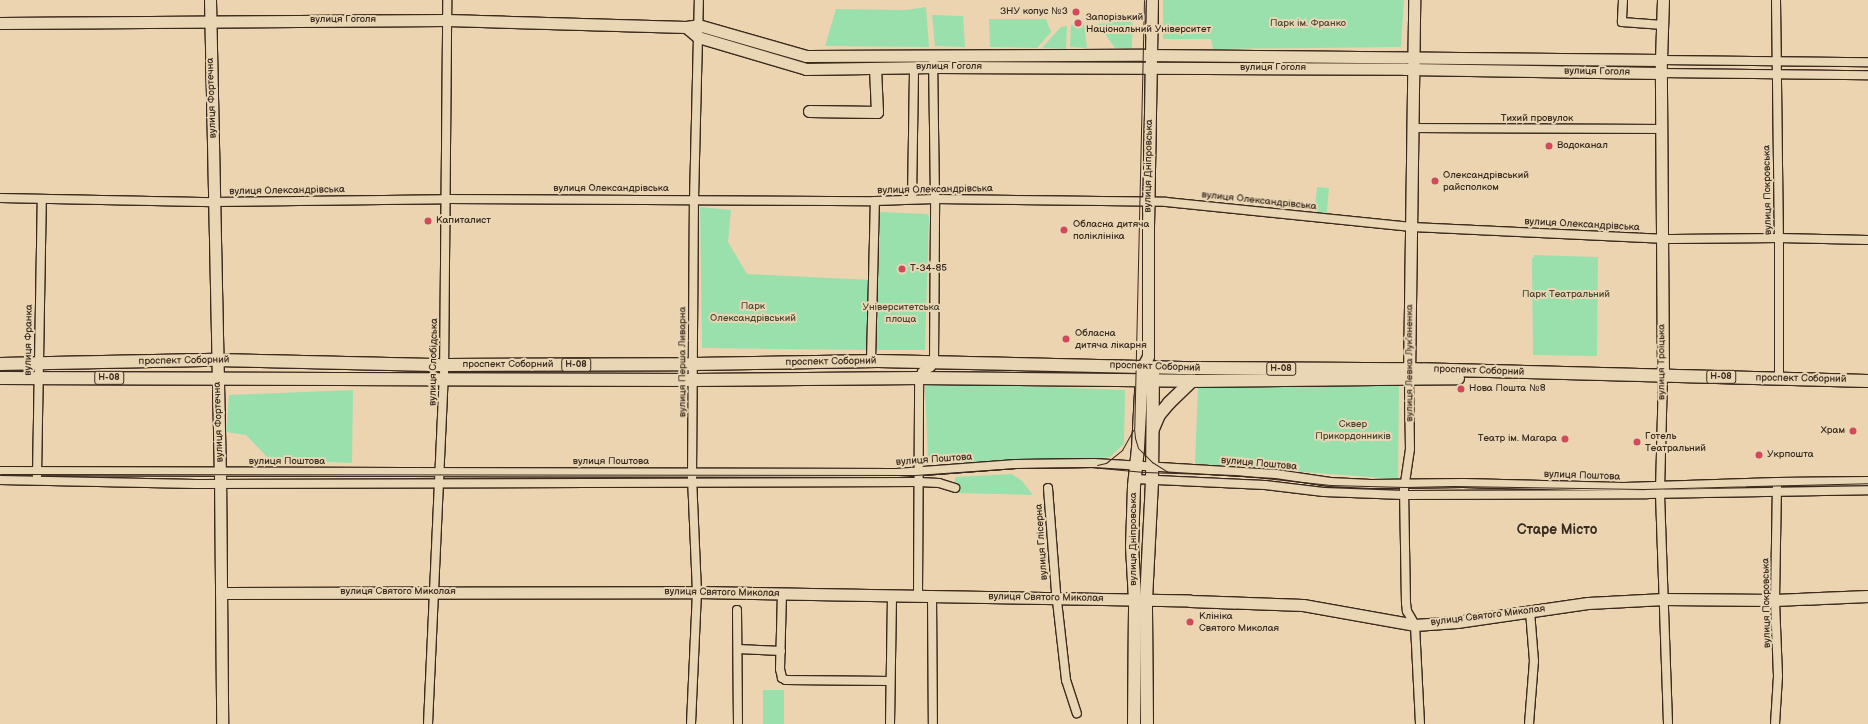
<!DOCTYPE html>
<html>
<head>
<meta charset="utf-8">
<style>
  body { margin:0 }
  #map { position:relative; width:1868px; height:724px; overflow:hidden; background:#ecd4b1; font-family:"Balsamiq Sans",sans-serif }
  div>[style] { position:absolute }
  .green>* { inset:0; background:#9ae0ad; transform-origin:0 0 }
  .roads { filter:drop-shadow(1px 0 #3b2a1e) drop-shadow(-1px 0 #3b2a1e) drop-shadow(0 1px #3b2a1e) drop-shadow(0 -1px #3b2a1e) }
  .street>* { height:8px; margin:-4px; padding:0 4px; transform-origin:4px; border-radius:4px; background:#e9d6b4 }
  .secondary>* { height:11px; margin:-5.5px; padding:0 5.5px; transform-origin:5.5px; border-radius:5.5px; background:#e9d6b4 }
  .primary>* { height:12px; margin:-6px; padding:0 6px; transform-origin:6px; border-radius:6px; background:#e9d6b4 }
  .tram>* { height:1px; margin:-0.5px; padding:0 0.5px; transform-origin:0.5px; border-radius:0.5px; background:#3b2a1e }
  .dots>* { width:11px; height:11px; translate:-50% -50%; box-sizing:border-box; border:2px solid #e9d6b4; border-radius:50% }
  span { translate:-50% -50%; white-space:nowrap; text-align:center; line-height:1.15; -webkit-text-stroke:4px #e9d6b4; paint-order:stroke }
  .shield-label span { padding:1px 3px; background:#e9d6b4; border:1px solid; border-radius:3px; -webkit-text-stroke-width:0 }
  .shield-label { font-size:9px; color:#3b2a1e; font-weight:700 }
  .poi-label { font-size:10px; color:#3b2a1e }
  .right { translate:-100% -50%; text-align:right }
  .left { translate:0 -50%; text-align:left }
  .street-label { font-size:10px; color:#3b2a1e }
  .park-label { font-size:10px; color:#494533 }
  .district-label { font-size:14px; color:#3b2a1e; font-weight:700 }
</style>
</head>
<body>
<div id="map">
  <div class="green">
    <i style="clip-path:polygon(1163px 0,1404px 0,1401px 47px,1213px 49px,1211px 39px,1163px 39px)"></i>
    <i style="clip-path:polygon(926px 7px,929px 47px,825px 46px,836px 9px,906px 10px)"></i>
    <i style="clip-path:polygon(1133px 14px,1132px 49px,1115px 48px,1098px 24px,1114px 22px)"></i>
    <i style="clip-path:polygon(932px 15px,963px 16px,965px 47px,935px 46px)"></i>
    <i style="clip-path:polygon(989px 19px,1046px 19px,1051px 32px,1037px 48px,990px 47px)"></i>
    <i style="clip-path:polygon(1084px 24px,1087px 48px,1070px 47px,1071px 25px)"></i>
    <i style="clip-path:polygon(1067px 26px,1066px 49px,1042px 48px,1061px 27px)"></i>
    <i style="clip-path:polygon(714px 34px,807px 60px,902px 59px,903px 63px,806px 64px,713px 36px)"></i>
    <i style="left:1127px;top:58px;width:5px;height:190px;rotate:90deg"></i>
    <i style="left:1317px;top:187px;width:12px;height:25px;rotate:5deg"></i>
    <i style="clip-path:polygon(700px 207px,731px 210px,728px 242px,747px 274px,873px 280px,871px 350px,702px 348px)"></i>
    <i style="clip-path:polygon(880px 212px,927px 214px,929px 216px,925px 350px,875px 350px)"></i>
    <i style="clip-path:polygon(1534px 255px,1598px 257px,1597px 356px,1533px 355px,1532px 258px,1534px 258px)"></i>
    <i style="clip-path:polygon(925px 382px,1125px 390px,1124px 444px,1110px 457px,1079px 460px,928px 463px)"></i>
    <i style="clip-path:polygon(1399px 383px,1398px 479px,1195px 464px,1198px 387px)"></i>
    <i style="clip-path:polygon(353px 390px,352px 463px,269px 459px,246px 435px,226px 432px,229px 395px)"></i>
    <i style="clip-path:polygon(1012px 474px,1022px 481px,1033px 495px,955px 493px,955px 477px)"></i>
    <i style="left:763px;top:690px;width:21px;height:34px"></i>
  </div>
  <div class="roads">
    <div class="street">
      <i style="left:1623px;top:0;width:22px;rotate:93deg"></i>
      <i style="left:1622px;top:22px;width:41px;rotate:4.2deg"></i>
      <i style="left:1776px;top:0;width:238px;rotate:89.3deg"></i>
      <i style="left:1779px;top:238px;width:141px;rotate:90deg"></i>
      <i style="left:1661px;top:60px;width:207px;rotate:0.6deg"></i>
      <i style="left:1661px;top:73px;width:207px;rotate:0.6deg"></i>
      <i style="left:1412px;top:128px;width:249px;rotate:0.2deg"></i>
      <i style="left:0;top:198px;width:215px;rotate:1.1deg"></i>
      <i style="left:215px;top:202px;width:232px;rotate:-0.7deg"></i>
      <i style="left:447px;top:199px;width:428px;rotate:0.3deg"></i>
      <i style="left:875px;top:201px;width:60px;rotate:-1.9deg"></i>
      <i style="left:935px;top:199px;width:231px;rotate:0.7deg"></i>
      <i style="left:1166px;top:202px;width:247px;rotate:5.8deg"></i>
      <i style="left:1412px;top:227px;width:250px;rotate:2.7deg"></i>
      <i style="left:1662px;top:239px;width:117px;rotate:-0.5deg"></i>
      <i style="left:1779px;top:238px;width:89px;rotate:1.3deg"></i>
      <i style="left:912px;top:199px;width:132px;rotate:-89.1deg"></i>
      <i style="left:871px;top:361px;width:160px;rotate:-88.6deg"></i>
      <i style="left:1663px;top:376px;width:118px;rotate:91.5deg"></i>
      <i style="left:1660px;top:494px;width:230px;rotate:88deg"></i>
      <i style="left:1409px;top:379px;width:70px;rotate:89.2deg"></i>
      <i style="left:1410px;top:449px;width:40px;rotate:98.5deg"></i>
      <i style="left:1404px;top:489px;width:114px;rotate:89deg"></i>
      <i style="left:1406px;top:603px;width:8px;rotate:83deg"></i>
      <i style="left:1407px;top:611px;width:16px;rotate:60deg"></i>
      <i style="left:1415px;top:625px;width:99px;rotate:87.1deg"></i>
      <i style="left:0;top:471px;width:897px;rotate:0.13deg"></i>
      <i style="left:897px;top:473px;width:119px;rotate:-4.3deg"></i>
      <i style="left:1016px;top:464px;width:78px;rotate:-0.7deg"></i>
      <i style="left:1094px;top:463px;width:182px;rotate:3.5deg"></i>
      <i style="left:1276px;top:474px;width:55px;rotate:8.4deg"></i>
      <i style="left:1330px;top:482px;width:41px;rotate:2.8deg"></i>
      <i style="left:1371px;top:484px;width:92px;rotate:-0.6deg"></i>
      <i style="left:1463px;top:483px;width:161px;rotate:1.4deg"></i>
      <i style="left:1624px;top:487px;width:153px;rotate:-1.9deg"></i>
      <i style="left:1777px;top:482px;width:91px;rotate:-0.6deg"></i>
      <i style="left:37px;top:476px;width:277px;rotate:-89deg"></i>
      <i style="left:1135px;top:479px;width:130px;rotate:2.6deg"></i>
      <i style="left:1265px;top:485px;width:59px;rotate:6.8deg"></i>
      <i style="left:1324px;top:492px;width:80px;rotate:2.1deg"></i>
      <i style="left:1404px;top:495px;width:243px;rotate:-0.2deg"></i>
      <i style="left:1647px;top:494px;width:221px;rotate:-1deg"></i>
      <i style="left:0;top:480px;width:196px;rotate:1.2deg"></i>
      <i style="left:196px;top:484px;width:723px;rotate:-0.16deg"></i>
      <i style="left:919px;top:482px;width:20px;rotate:3deg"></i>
      <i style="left:939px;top:483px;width:17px;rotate:17deg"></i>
      <i style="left:1048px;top:488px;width:104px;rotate:85.6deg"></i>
      <i style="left:1056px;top:592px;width:89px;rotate:83.5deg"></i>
      <i style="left:1066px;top:680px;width:35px;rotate:72deg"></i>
      <i style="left:782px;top:593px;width:76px;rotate:91.5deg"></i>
      <i style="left:780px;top:669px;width:9px;rotate:77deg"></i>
      <i style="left:782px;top:678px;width:4px;rotate:27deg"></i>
      <i style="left:786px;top:680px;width:104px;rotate:0.6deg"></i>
      <i style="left:918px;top:595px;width:217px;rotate:-89.7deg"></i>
      <i style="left:919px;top:378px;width:7px;rotate:-63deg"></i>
      <i style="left:922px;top:372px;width:10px;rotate:-29deg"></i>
      <i style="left:931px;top:367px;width:6px;rotate:-59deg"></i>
      <i style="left:934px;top:362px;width:163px;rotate:-89.6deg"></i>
      <i style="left:935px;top:199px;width:137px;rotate:-90.8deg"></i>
      <i style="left:932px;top:595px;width:129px;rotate:89.6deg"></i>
      <i style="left:737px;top:610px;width:114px;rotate:89.5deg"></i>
      <i style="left:738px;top:649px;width:43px;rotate:2.7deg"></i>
      <i style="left:428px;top:724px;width:346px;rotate:-87.4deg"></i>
      <i style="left:444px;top:378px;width:378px;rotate:-89.5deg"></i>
      <i style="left:691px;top:724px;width:132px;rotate:-87.4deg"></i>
      <i style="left:697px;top:592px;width:114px;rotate:-92.5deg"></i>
      <i style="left:692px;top:478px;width:278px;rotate:-89.6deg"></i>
      <i style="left:694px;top:200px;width:200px;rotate:-88.6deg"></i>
      <i style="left:890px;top:724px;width:129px;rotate:-89.1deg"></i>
      <i style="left:1529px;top:724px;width:63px;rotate:-85.5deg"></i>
      <i style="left:1534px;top:661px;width:50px;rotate:-94.6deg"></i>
      <i style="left:1775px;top:724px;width:48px;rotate:-86.4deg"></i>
      <i style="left:1778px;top:676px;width:76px;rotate:-92.3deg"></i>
      <i style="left:1775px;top:600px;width:113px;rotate:-89deg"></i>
    </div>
    <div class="secondary">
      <i style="left:210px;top:0;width:471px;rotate:88.8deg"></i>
      <i style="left:220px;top:471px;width:253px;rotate:89.5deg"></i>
      <i style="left:0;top:23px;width:447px;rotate:-0.4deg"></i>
      <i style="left:447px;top:20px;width:239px;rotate:1.7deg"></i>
      <i style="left:686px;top:27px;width:12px;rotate:-9deg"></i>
      <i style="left:698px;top:25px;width:112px;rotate:16deg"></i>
      <i style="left:806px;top:56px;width:338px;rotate:-0.2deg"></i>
      <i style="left:1144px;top:55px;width:517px;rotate:0.55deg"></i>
      <i style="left:686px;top:27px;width:16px;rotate:40deg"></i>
      <i style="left:698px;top:37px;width:113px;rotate:16.5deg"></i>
      <i style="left:806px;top:69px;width:128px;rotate:-0.9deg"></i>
      <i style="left:934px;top:67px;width:471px;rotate:0.2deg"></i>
      <i style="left:1405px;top:69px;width:256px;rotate:0.9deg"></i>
      <i style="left:809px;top:111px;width:68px;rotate:0.8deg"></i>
      <i style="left:877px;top:112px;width:44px;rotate:-92.6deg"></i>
      <i style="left:1143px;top:366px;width:11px;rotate:-63deg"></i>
      <i style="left:1148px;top:356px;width:129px;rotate:-90deg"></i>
      <i style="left:1148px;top:227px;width:227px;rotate:-89deg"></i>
      <i style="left:1663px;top:376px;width:316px;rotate:-90.4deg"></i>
      <i style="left:1661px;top:60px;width:60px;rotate:-88.1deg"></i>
      <i style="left:1409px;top:377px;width:377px;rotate:-89.2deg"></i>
      <i style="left:221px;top:593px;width:476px;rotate:-0.1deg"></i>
      <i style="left:697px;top:592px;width:493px;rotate:1deg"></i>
      <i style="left:1190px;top:601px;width:113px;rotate:2deg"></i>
      <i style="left:1303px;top:605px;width:114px;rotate:10.1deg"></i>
      <i style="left:1415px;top:625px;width:42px;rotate:-4.1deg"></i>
      <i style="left:1457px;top:622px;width:132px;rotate:-8.3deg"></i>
      <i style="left:1588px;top:603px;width:76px;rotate:-3deg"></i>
      <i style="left:1664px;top:599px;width:111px;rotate:0.5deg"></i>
      <i style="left:1775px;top:600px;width:93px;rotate:-2.5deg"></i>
    </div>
    <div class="primary">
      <i style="left:0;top:364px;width:217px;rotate:-1.1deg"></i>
      <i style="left:217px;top:360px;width:227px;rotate:1.3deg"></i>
      <i style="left:444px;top:365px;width:249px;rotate:-0.2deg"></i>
      <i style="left:693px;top:364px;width:185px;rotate:-0.9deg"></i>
      <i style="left:878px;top:361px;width:316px;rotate:1.3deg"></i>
      <i style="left:1194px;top:368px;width:215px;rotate:0.3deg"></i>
      <i style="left:1409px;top:369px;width:459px;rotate:1.5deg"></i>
      <i style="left:0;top:378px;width:693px;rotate:0.17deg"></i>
      <i style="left:693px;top:380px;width:226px;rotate:-0.5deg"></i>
      <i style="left:919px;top:378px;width:272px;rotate:0.6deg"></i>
      <i style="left:1191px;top:381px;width:267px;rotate:-0.6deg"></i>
      <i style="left:1153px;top:429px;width:15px;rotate:-67deg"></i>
      <i style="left:1159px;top:415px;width:16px;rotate:-50deg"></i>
      <i style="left:1169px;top:403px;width:32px;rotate:-44deg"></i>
      <i style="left:1134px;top:724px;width:124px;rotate:-89.5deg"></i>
      <i style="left:1135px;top:600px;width:53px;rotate:-93.2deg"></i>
      <i style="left:1132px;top:547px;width:61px;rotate:-88.1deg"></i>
      <i style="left:1134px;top:486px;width:38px;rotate:-84deg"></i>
      <i style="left:1138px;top:448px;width:75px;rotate:-86.9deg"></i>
      <i style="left:1147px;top:724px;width:124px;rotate:-90.5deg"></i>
      <i style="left:1146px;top:600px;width:117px;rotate:-87.1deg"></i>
      <i style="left:1152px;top:483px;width:110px;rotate:-89.5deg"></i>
    </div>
  </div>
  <div class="tram">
    <i style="left:1144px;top:0;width:428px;rotate:91.3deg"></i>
    <i style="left:1134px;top:428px;width:10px;rotate:84deg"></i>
    <i style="left:1135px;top:438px;width:10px;rotate:73deg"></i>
    <i style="left:1138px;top:448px;width:20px;rotate:45deg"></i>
    <i style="left:1152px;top:462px;width:19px;rotate:32deg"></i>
    <i style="left:1097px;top:465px;width:9px;rotate:-13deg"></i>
    <i style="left:1106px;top:463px;width:21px;rotate:-39deg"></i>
    <i style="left:1122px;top:450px;width:23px;rotate:-61deg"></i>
    <i style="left:0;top:474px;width:915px;rotate:0.06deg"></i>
    <i style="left:915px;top:475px;width:102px;rotate:-3.9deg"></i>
    <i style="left:1017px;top:468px;width:73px;rotate:-0.8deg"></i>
    <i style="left:1090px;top:467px;width:54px;rotate:5.3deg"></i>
    <i style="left:1144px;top:472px;width:92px;rotate:1.9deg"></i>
    <i style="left:1236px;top:475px;width:95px;rotate:6.1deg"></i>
    <i style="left:1330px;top:485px;width:75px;rotate:1.5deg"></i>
    <i style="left:1405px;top:487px;width:48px;rotate:-1.2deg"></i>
    <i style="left:1453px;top:486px;width:191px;rotate:0.9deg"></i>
    <i style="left:1644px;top:489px;width:224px;rotate:-1.5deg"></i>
  </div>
  <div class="dots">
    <i style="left:1076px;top:12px;background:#d1495b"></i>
    <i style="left:1078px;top:23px;background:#d1495b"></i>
    <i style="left:1549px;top:146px;background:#d1495b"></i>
    <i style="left:1435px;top:181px;background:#d1495b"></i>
    <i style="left:428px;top:221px;background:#d1495b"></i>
    <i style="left:1064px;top:230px;background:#d1495b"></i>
    <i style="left:902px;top:269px;background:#d1495b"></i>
    <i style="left:1066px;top:339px;background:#d1495b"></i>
    <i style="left:1461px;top:389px;background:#d1495b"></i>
    <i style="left:1853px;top:431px;background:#d1495b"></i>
    <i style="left:1565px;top:439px;background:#d1495b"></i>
    <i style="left:1637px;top:442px;background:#d1495b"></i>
    <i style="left:1759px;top:455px;background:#d1495b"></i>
    <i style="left:1190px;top:622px;background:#d1495b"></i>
  </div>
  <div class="shield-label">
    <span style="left:576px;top:365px">Н-08</span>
    <span style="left:1281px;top:369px">Н-08</span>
    <span style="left:1721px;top:377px">Н-08</span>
    <span style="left:109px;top:378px">Н-08</span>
  </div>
  <div class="poi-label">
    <span class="right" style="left:1068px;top:12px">ЗНУ копус №3</span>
    <span class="left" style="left:1086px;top:23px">Запорізький<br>Національний Університет</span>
    <span class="left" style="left:1557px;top:146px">Водоканал</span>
    <span class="left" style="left:1443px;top:181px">Олександрівський<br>райсполком</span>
    <span class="left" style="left:436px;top:221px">Капиталист</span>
    <span class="left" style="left:1073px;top:230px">Обласна дитяча<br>поліклініка</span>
    <span class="left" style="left:910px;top:269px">Т-34-85</span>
    <span class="left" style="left:1075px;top:339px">Обласна<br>дитяча лікарня</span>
    <span class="left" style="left:1469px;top:389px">Нова Пошта №8</span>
    <span class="right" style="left:1845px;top:431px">Храм</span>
    <span class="left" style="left:1645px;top:442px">Готель<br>Театральний</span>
    <span class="right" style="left:1557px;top:439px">Театр ім. Магара</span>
    <span class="left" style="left:1767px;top:455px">Укрпошта</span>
    <span class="left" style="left:1199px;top:622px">Клініка<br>Святого Миколая</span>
  </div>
  <div class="street-label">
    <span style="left:343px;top:20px">вулиця Гоголя</span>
    <span style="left:949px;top:67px">вулиця Гоголя</span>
    <span style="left:1273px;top:68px">вулиця Гоголя</span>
    <span style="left:1597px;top:72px;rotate:1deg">вулиця Гоголя</span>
    <span style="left:212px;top:98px;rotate:-92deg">вулиця Фортечна</span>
    <span style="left:1537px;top:119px">Тихий провулок</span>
    <span style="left:1149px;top:166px;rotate:-89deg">вулиця Дніпровська</span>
    <span style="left:611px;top:189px">вулиця Олександрівська</span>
    <span style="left:935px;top:190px;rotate:-1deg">вулиця Олександрівська</span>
    <span style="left:1768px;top:190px;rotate:-91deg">вулиця Покровська</span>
    <span style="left:287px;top:191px;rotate:-1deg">вулиця Олександрівська</span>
    <span style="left:1259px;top:201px;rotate:6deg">вулиця Олександрівська</span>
    <span style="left:1582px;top:225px;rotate:3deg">вулиця Олександрівська</span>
    <span style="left:29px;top:340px;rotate:-89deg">вулиця Франка</span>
    <span style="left:184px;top:361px;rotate:-1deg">проспект Соборний</span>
    <span style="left:434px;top:362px;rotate:-89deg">вулиця Слобідська</span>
    <span style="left:683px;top:362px;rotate:-90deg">вулиця Перша Ливарна</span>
    <span style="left:831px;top:362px;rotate:-1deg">проспект Соборний</span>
    <span style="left:1662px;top:362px;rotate:-90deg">вулиця Троїцька</span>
    <span style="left:1410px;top:363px;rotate:-90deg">вулиця Левка Лукʼяненка</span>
    <span style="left:508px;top:365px">проспект Соборний</span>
    <span style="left:1155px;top:367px;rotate:2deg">проспект Соборний</span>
    <span style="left:1479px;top:371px;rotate:2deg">проспект Соборний</span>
    <span style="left:1801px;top:379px;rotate:1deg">проспект Соборний</span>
    <span style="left:219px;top:422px;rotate:-92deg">вулиця Фортечна</span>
    <span style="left:934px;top:460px;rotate:-4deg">вулиця Поштова</span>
    <span style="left:287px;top:462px">вулиця Поштова</span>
    <span style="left:611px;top:462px">вулиця Поштова</span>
    <span style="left:1259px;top:464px;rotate:5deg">вулиця Поштова</span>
    <span style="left:1582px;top:476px;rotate:2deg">вулиця Поштова</span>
    <span style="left:1134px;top:539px;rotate:-90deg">вулиця Дніпровська</span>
    <span style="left:1042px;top:542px;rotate:-94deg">вулиця Глісерна</span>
    <span style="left:398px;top:592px">вулиця Святого Миколая</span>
    <span style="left:722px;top:593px;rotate:1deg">вулиця Святого Миколая</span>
    <span style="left:1046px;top:598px;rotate:1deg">вулиця Святого Миколая</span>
    <span style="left:1767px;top:603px;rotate:-91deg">вулиця Покровська</span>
    <span style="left:1488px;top:616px;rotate:-7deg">вулиця Святого Миколая</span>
  </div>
  <div class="park-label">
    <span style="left:1308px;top:24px">Парк ім. Франко</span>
    <span style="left:1566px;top:295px">Парк Театральний</span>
    <span style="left:753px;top:312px">Парк<br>Олександрівський</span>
    <span style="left:901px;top:313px">Університетська<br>площа</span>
    <span style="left:1353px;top:430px">Сквер<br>Прикордонників</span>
  </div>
  <div class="district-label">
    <span style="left:1557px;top:530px">Старе Місто</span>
  </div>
</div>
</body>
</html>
